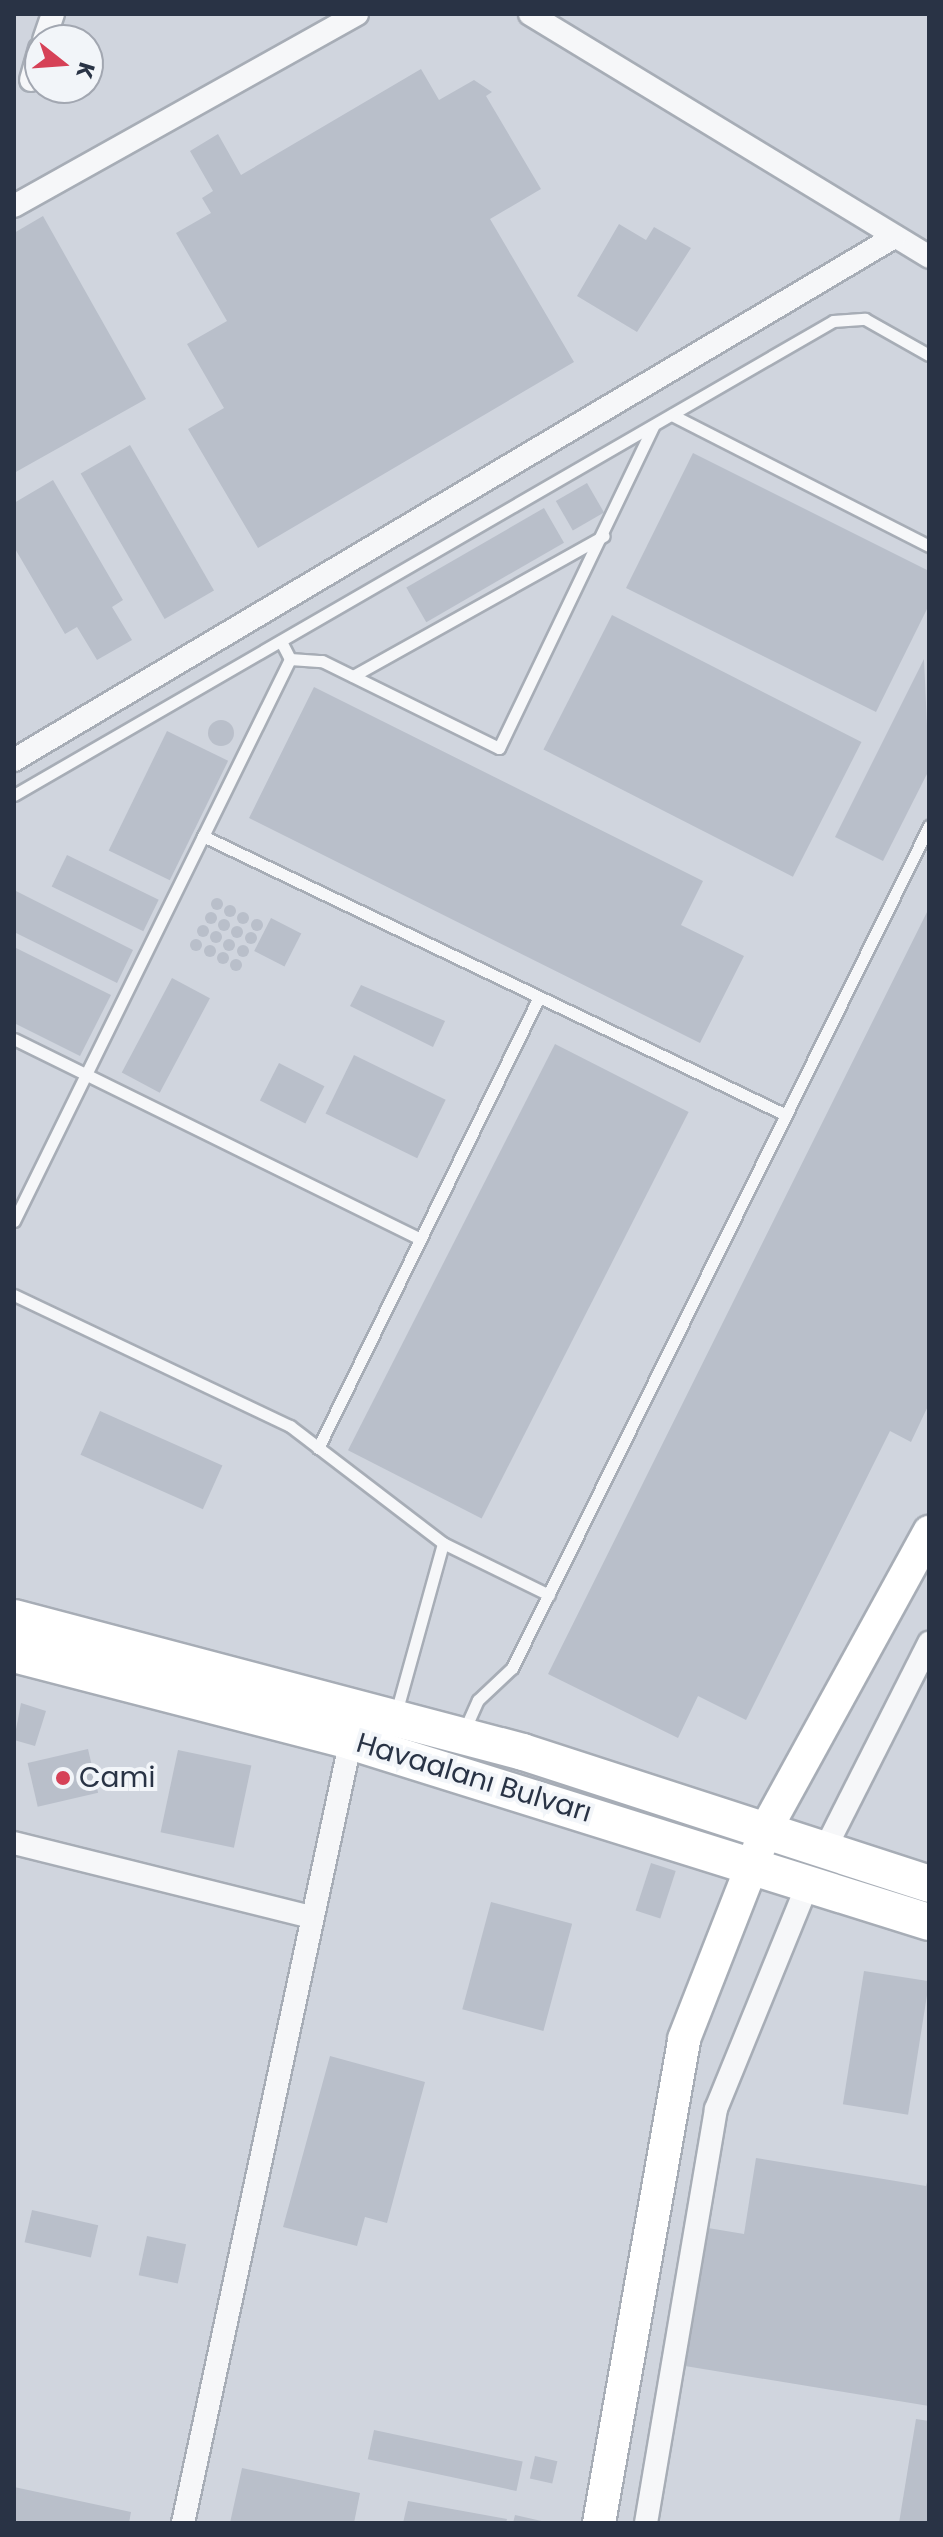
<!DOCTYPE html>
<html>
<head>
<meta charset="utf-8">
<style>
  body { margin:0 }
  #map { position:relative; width:943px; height:2537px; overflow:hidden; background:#e2e6eb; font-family:Poppins,sans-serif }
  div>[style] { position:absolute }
  .built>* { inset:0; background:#d0d5de }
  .building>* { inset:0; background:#b9bfca; transform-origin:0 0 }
  .round { border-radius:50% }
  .roads { filter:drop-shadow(2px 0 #a7adb6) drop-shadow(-2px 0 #a7adb6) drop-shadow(0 2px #a7adb6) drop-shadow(0 -2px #a7adb6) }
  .lane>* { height:11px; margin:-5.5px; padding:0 5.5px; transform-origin:5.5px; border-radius:5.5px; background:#f6f7f9 }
  .street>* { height:22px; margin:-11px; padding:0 11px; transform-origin:11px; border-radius:11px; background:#f6f7f9 }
  .secondary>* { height:32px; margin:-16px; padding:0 16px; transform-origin:16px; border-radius:16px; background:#fff }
  .primary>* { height:36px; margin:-18px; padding:0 18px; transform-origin:18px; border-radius:18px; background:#fff }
  .dots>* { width:22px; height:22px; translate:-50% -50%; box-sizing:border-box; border:4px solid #f2f5f9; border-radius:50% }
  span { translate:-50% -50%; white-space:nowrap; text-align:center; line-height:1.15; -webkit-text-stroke:8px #f2f5f9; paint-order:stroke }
  .poi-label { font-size:28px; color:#293345 }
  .left { translate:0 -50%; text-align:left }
  .street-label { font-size:28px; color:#293345 }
  .frame { position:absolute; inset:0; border:16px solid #293345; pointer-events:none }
  .north { position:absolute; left:24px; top:24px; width:80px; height:80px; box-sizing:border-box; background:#f2f5f9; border:2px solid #a2a7b1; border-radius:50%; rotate:107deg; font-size:22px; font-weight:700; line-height:32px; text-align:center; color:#293345 }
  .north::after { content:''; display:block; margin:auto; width:28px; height:36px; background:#d64157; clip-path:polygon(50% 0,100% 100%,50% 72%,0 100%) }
</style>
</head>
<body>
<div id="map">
  <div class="built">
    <i style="clip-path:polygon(evenodd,14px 14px,929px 14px,929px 2523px,14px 2523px,14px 14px,40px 40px,88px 40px,88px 88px,40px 88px,40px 40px)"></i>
  </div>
  <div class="building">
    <i style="clip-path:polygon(421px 69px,439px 100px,474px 80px,492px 92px,486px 96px,541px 189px,490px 219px,574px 362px,258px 548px,188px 429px,224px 408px,187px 344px,227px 321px,176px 233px,211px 213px,202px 198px,213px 191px,190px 151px,218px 134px,241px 175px)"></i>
    <i style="clip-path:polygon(43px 216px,146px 399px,14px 473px,14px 233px)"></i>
    <i style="clip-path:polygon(619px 224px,646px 240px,654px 227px,691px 248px,637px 332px,577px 296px)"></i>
    <i style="left:130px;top:445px;width:168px;height:57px;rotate:60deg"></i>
    <i style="clip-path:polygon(693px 453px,929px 571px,929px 605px,876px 712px,626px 588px)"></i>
    <i style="clip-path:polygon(53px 480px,123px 600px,112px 607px,132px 640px,97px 660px,77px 627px,65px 634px,14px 547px,14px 503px)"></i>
    <i style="left:587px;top:483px;width:34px;height:36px;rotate:60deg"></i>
    <i style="left:544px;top:508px;width:40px;height:159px;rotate:60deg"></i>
    <i style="left:612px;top:615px;width:280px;height:151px;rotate:27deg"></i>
    <i style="clip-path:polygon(924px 659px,929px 770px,883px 861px,835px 837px)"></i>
    <i style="clip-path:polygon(314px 687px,703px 881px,681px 925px,744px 956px,700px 1043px,249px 818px)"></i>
    <i class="round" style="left:208px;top:720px;width:26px;height:26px"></i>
    <i style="left:167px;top:731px;width:68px;height:133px;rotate:26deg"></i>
    <i style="left:67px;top:855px;width:102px;height:35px;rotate:26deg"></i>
    <i style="clip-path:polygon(14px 890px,133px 950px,117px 983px,14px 932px)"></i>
    <i class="round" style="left:211px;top:898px;width:12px;height:12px"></i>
    <i class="round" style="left:224px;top:905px;width:12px;height:12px"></i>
    <i style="clip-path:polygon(929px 908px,929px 1404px,911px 1442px,890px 1431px,746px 1720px,698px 1696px,678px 1738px,548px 1674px)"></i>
    <i class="round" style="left:237px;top:912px;width:12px;height:12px"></i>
    <i class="round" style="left:205px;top:912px;width:12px;height:12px"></i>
    <i style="left:271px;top:918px;width:34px;height:37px;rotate:27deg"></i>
    <i class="round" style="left:218px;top:919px;width:12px;height:12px"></i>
    <i class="round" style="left:251px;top:919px;width:12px;height:12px"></i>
    <i class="round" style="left:197px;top:925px;width:12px;height:12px"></i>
    <i class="round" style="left:231px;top:926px;width:12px;height:12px"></i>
    <i class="round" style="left:210px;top:931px;width:12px;height:12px"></i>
    <i class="round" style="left:245px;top:932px;width:12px;height:12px"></i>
    <i class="round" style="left:190px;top:939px;width:12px;height:12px"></i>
    <i class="round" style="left:223px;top:939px;width:12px;height:12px"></i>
    <i class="round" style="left:237px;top:945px;width:12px;height:12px"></i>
    <i class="round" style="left:204px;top:945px;width:12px;height:12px"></i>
    <i style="clip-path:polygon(14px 947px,111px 995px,80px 1056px,14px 1023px)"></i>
    <i class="round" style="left:217px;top:952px;width:12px;height:12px"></i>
    <i class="round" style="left:230px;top:959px;width:12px;height:12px"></i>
    <i style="left:172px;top:978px;width:43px;height:107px;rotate:28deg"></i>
    <i style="clip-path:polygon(361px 985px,445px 1021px,433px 1047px,350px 1006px)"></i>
    <i style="left:555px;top:1044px;width:150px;height:456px;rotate:27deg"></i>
    <i style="left:354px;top:1055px;width:102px;height:65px;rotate:26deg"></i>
    <i style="left:279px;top:1063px;width:51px;height:42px;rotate:27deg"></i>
    <i style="left:100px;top:1411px;width:134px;height:48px;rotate:24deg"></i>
    <i style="clip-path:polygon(21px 1703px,46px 1711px,35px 1746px,14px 1740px)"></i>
    <i style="left:88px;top:1749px;width:45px;height:62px;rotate:77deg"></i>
    <i style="left:178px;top:1750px;width:75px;height:84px;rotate:12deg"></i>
    <i style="left:651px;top:1863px;width:26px;height:50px;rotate:18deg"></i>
    <i style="left:491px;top:1902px;width:84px;height:111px;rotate:15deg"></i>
    <i style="left:864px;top:1971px;width:66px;height:135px;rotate:9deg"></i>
    <i style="clip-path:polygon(330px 2056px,425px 2082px,387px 2223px,365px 2217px,357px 2246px,283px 2227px)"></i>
    <i style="clip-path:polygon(756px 2158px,926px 2186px,929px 2175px,929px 2406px,685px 2366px,708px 2228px,744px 2234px)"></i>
    <i style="left:32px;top:2210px;width:68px;height:33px;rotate:13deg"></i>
    <i style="left:147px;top:2236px;width:40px;height:40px;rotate:12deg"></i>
    <i style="clip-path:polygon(916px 2419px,929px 2421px,929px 2523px,899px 2523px)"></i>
    <i style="left:374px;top:2430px;width:152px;height:30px;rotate:12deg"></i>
    <i style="left:535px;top:2456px;width:23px;height:23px;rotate:13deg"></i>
    <i style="clip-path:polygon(242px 2468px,360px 2493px,354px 2523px,230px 2523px)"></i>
    <i style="clip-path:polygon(14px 2487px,131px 2512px,129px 2523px,14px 2523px)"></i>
    <i style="clip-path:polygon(408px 2501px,507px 2519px,506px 2523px,403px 2523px)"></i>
    <i style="clip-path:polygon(515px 2515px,546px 2522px,546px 2523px,513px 2523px)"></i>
  </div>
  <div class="roads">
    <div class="lane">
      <i style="left:672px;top:415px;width:288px;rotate:27deg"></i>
      <i style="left:290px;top:659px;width:32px;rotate:4deg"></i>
      <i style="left:322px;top:661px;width:197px;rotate:26.2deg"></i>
      <i style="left:499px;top:748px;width:357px;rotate:-64.4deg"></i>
      <i style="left:353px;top:676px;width:287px;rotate:-29.2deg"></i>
      <i style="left:14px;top:795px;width:946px;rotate:-30.06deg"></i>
      <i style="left:833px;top:321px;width:32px;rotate:-4deg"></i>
      <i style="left:865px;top:319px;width:73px;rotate:29.4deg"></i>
      <i style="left:203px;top:836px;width:646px;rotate:25.57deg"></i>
      <i style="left:14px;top:1039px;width:453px;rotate:26.2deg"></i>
      <i style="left:14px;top:1221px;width:626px;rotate:-63.84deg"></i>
      <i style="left:290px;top:659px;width:20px;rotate:-117deg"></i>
      <i style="left:14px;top:1295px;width:306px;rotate:25.4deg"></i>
      <i style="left:290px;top:1426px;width:193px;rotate:37.4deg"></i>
      <i style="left:443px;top:1543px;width:118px;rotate:26.1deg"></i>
      <i style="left:318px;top:1448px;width:502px;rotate:-63.89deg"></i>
      <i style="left:396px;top:1713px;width:176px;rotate:-74.5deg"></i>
      <i style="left:464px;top:1731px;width:34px;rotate:-66deg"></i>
      <i style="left:478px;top:1700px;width:47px;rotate:-43.3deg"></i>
      <i style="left:512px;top:1668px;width:940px;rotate:-63.65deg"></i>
    </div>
    <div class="street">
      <i style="left:530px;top:14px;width:467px;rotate:31.3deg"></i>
      <i style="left:44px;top:40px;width:28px;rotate:-71deg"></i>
      <i style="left:31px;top:80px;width:32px;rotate:-74deg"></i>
      <i style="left:14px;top:206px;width:393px;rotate:-29.2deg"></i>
      <i style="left:14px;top:760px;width:1024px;rotate:-30.72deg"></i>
      <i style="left:14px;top:1843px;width:306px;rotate:14deg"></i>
      <i style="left:826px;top:1847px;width:229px;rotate:-63.2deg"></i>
      <i style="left:183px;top:2523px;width:811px;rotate:-77.9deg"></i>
      <i style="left:646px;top:2523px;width:420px;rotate:-80.4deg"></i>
      <i style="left:716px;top:2109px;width:248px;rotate:-67.8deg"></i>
    </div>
    <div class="secondary">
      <i style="left:599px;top:2523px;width:491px;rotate:-80deg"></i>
      <i style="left:684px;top:2039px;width:228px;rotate:-68.6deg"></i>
      <i style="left:767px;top:1827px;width:337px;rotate:-61.2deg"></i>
    </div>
    <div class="primary">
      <i style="left:14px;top:1618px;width:526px;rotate:14.75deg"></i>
      <i style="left:523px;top:1752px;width:427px;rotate:18deg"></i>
      <i style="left:14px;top:1654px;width:347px;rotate:14.5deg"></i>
      <i style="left:350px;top:1741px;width:607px;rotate:17.36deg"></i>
    </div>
  </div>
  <div class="dots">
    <i style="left:63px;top:1778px;background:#d64157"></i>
  </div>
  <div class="poi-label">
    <span class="left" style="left:79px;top:1778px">Cami</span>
  </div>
  <div class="street-label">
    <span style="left:474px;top:1778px;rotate:17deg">Havaalanı Bulvarı</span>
  </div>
  <div class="frame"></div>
  <div class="north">K</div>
</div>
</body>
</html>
